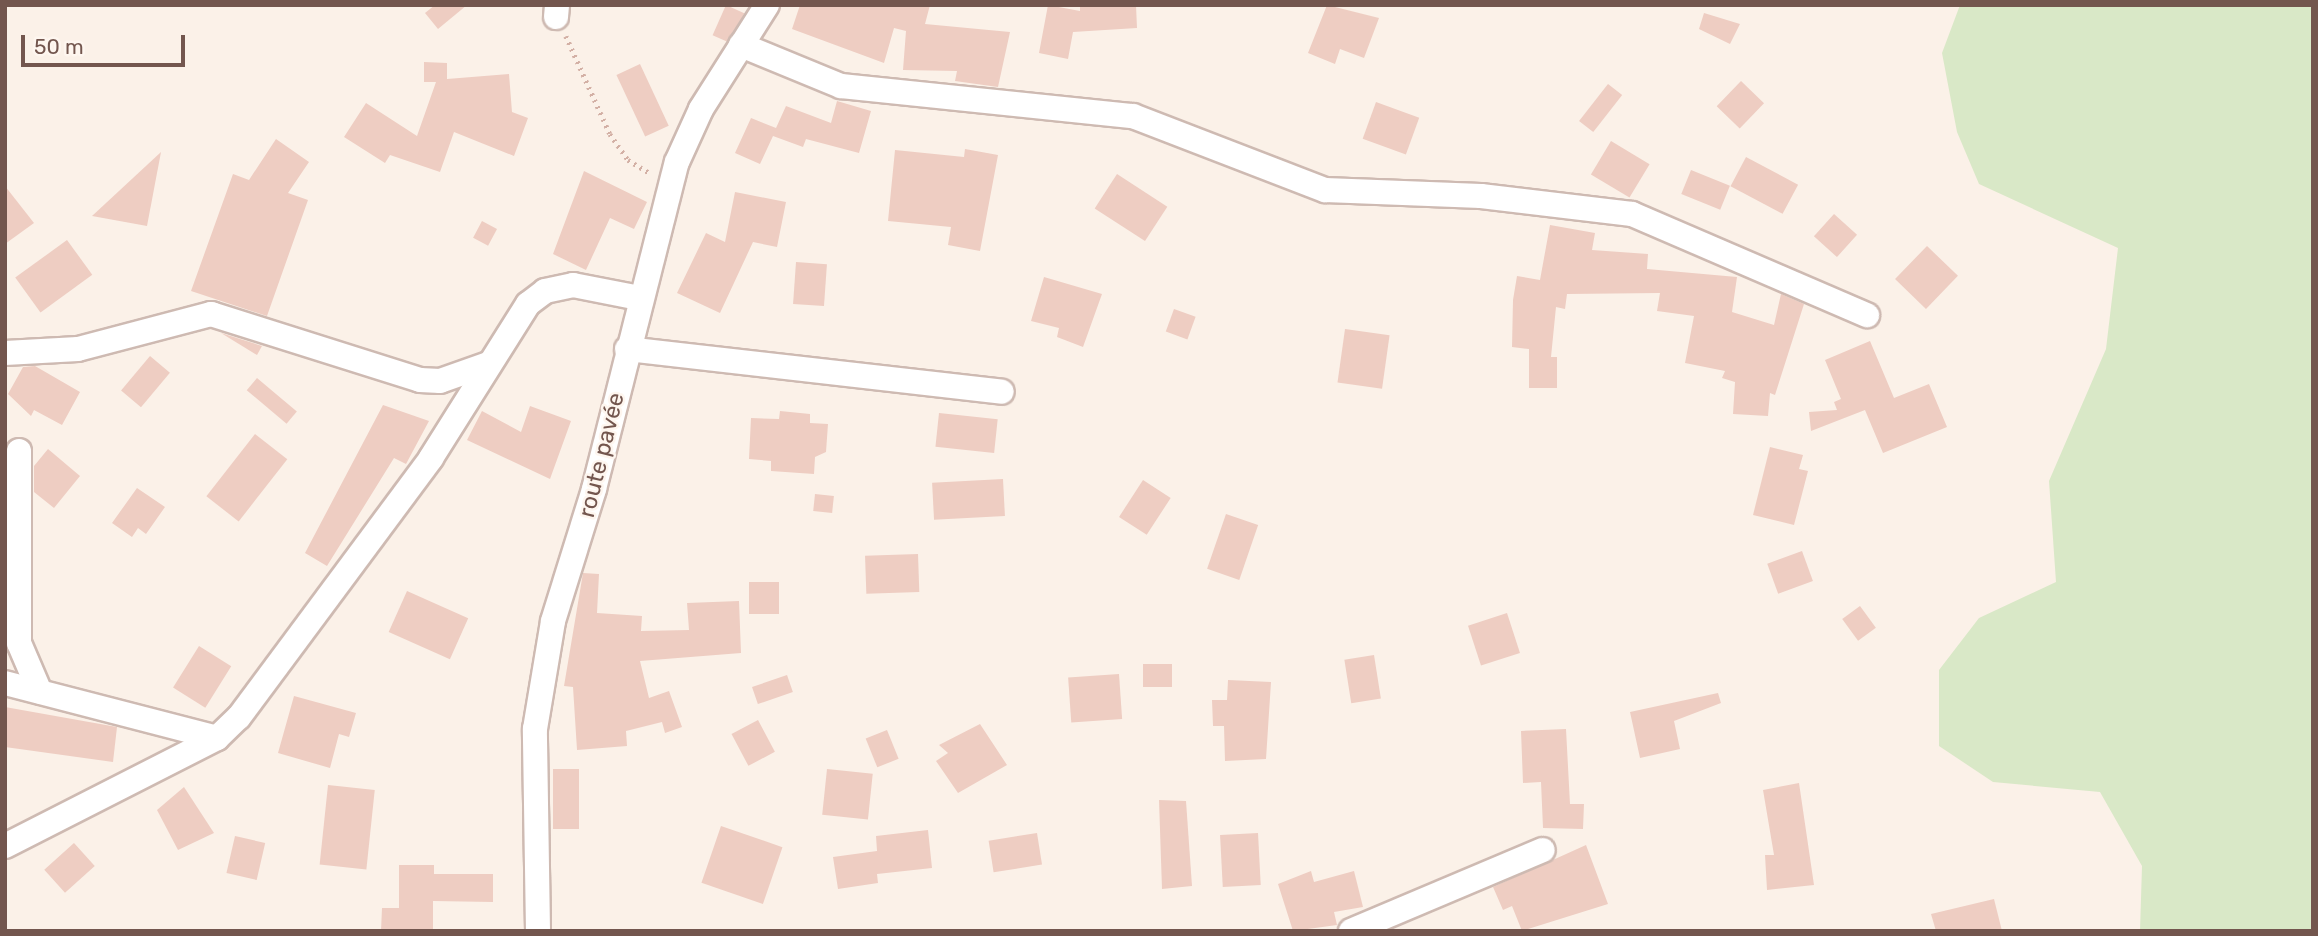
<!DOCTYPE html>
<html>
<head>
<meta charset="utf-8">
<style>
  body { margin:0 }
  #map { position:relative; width:2318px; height:936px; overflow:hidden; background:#fbf1e8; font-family:Rubik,sans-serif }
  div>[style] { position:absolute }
  .green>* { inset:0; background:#d9e8c7 }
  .building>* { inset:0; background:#eecdc2; transform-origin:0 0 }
  .path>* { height:4.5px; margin-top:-2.25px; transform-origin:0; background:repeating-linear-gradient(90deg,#d3b0a5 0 2px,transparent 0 7px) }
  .roads { filter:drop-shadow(2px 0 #cebab2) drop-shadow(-2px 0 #cebab2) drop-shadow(0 2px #cebab2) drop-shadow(0 -2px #cebab2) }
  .minor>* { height:24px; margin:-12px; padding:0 12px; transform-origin:12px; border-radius:12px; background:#fff }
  span { translate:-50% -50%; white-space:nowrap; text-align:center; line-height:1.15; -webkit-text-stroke:5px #fef6ef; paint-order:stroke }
  .street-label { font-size:23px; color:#73564e }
  .frame { position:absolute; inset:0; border:7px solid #73564e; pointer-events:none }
  .scale { position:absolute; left:21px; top:35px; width:164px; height:32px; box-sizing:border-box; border:4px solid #73564e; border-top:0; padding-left:9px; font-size:21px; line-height:24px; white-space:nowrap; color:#73564e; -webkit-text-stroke:5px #fef6ef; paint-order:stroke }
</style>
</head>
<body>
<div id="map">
  <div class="green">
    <i style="clip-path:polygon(1960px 5px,2313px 5px,2313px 931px,2140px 931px,2142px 866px,2100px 792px,1993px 782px,1939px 746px,1939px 670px,1979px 618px,2056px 582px,2049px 481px,2106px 349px,2118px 248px,1979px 184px,1957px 132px,1942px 53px)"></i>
  </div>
  <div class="building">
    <i style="clip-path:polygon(435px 5px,467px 5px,438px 29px,425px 13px)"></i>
    <i style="left:726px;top:5px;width:20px;height:33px;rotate:24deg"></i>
    <i style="clip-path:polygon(800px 5px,930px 5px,925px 24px,1010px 32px,998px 87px,955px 81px,957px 71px,903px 70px,906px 31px,894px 28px,884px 63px,792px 29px)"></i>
    <i style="clip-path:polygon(1048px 5px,1080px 11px,1080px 5px,1136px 5px,1137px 28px,1073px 32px,1068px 59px,1039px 53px)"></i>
    <i style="clip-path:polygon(1327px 5px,1379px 18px,1364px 58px,1340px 49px,1335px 64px,1308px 53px)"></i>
    <i style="clip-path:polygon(1704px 13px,1740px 24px,1730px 44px,1699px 29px)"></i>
    <i style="clip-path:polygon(424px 62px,447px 63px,447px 79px,509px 74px,512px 112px,528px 118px,514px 156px,454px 132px,440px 172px,390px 155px,385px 163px,344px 137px,366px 103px,417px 136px,436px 82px,424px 82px)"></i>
    <i style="left:640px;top:64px;width:68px;height:26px;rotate:65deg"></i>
    <i style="left:1741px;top:81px;width:32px;height:35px;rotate:44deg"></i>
    <i style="left:1608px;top:84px;width:18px;height:47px;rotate:38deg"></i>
    <i style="clip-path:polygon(837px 101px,871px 111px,859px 153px,806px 139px,803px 147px,773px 136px,760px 164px,735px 153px,751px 118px,776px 128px,786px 106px,831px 123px)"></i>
    <i style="left:1376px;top:102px;width:46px;height:39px;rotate:20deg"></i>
    <i style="clip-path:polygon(276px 139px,309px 162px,288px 193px,308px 200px,267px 316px,191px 291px,233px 174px,249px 180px)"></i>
    <i style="left:1611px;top:141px;width:45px;height:39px;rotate:31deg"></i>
    <i style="clip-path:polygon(965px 149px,998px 155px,980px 251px,948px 245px,951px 227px,888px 221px,895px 150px,964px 157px)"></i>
    <i style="clip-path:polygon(161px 152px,147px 226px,92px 216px)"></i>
    <i style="left:1746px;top:157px;width:59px;height:33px;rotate:28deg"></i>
    <i style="left:1691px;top:170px;width:42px;height:26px;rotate:22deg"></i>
    <i style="clip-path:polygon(584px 171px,647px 202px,634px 229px,610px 218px,586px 270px,553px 254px)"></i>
    <i style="left:1117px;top:174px;width:60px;height:41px;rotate:33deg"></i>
    <i style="clip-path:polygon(5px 186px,34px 223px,5px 244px)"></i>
    <i style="clip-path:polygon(735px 192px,786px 202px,777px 247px,753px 242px,720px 313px,677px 293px,706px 233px,725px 242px)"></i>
    <i style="left:1834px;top:214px;width:31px;height:30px;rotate:42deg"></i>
    <i style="left:482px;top:221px;width:17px;height:19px;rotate:28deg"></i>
    <i style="clip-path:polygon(1550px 225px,1595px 233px,1592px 250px,1648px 254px,1647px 269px,1737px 277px,1732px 312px,1774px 325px,1781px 294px,1804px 304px,1775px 395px,1770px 393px,1768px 416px,1733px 414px,1735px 382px,1722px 378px,1725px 371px,1685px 363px,1694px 316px,1657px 311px,1660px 293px,1567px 294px,1565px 309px,1556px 307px,1551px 357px,1557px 357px,1557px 388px,1529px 388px,1529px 349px,1512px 347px,1513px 300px,1517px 276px,1540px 280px)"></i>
    <i style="left:67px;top:240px;width:43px;height:64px;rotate:54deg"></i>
    <i style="left:1927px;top:246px;width:43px;height:46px;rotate:44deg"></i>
    <i style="left:796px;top:262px;width:31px;height:42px;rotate:4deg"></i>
    <i style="clip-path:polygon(1044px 277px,1102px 294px,1083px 347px,1057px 337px,1059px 328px,1031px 321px)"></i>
    <i style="left:1174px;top:309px;width:23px;height:24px;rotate:20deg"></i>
    <i style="left:1345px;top:329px;width:45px;height:54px;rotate:8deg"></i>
    <i style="clip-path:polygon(221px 333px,262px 346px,257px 355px)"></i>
    <i style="clip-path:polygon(1870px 341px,1894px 398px,1929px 384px,1947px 427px,1883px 453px,1865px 410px,1811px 431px,1809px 412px,1837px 410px,1834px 402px,1841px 399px,1825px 360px)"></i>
    <i style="left:150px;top:356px;width:26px;height:45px;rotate:40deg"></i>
    <i style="clip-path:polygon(35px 366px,80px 392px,62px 425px,34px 410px,31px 416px,8px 394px,23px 367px)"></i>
    <i style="left:257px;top:378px;width:52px;height:16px;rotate:40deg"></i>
    <i style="clip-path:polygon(383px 405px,429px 421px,406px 464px,394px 458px,327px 566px,305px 553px)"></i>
    <i style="clip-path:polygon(530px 406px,571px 421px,550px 479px,467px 440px,482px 411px,521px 432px)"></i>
    <i style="clip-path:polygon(780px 411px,810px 414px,810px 423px,828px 424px,826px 452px,815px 457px,814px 474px,771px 471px,771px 461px,749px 459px,751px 418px,779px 419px)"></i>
    <i style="left:939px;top:413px;width:59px;height:34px;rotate:6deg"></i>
    <i style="left:255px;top:434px;width:41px;height:79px;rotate:38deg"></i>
    <i style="clip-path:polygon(1770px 447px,1803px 455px,1799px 469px,1808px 471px,1794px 525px,1753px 515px)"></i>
    <i style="clip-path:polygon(48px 449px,80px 476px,54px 508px,34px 492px,34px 466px)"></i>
    <i style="left:1003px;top:479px;width:37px;height:71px;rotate:87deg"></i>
    <i style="left:1143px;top:480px;width:33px;height:44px;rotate:33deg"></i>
    <i style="clip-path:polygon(137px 488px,165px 507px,146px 534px,138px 528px,132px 537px,112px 523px)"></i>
    <i style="left:815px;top:494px;width:19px;height:17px;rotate:6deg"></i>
    <i style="left:1226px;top:514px;width:34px;height:58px;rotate:19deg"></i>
    <i style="left:1802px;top:551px;width:32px;height:37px;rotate:70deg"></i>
    <i style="left:918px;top:554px;width:38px;height:53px;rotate:88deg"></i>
    <i style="clip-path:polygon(583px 573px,599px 574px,597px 613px,642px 616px,641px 631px,689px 630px,687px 603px,739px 601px,741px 653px,640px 661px,649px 698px,669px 691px,682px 727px,665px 733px,662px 722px,626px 731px,627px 746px,577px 750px,573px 687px,564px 686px)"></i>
    <i style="left:749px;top:582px;width:30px;height:32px"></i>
    <i style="left:407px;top:591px;width:67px;height:45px;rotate:24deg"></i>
    <i style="left:1860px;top:606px;width:27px;height:22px;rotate:54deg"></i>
    <i style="left:1507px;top:613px;width:42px;height:41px;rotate:72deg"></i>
    <i style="left:199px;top:646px;width:38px;height:49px;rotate:32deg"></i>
    <i style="left:1374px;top:655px;width:44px;height:30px;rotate:81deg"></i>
    <i style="left:1143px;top:664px;width:29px;height:23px"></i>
    <i style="left:1119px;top:674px;width:45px;height:51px;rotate:86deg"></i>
    <i style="left:787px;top:675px;width:18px;height:37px;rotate:71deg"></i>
    <i style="clip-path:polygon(1228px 680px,1271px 682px,1266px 759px,1225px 761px,1224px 726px,1213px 726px,1212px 700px,1227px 700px)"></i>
    <i style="clip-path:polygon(1718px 693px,1721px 703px,1674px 721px,1680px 749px,1640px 758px,1630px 712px)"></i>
    <i style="clip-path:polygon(294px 696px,356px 713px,349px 737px,339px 734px,330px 768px,278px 753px)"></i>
    <i style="clip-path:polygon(5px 707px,117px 727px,113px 762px,5px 747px)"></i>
    <i style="left:758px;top:720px;width:36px;height:30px;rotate:62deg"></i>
    <i style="clip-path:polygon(980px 724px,1007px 765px,958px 793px,936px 761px,948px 753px,939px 745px)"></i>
    <i style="clip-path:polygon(1566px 729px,1570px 804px,1584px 804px,1583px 829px,1543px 828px,1541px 782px,1523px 783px,1521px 731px)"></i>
    <i style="left:887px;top:730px;width:31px;height:23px;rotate:68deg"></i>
    <i style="left:553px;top:769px;width:26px;height:60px"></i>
    <i style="left:827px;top:769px;width:46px;height:46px;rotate:6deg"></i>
    <i style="clip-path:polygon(1799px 783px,1814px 885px,1767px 890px,1765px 855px,1774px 855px,1763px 790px)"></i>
    <i style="left:328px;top:785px;width:47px;height:80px;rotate:6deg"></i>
    <i style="clip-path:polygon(184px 787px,214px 833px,178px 850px,157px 810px)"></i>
    <i style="clip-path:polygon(1159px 800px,1186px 801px,1192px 886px,1162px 889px)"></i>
    <i style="left:721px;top:826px;width:65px;height:60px;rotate:19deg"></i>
    <i style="clip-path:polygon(928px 830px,932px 868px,877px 874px,878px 883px,838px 889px,833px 857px,877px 851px,876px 836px)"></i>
    <i style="left:1037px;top:833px;width:32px;height:49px;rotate:81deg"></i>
    <i style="left:1258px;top:833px;width:52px;height:38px;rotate:87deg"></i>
    <i style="left:235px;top:836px;width:31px;height:38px;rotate:13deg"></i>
    <i style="left:74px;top:843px;width:31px;height:40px;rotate:48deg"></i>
    <i style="clip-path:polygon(1586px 845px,1608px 904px,1522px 931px,1512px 906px,1503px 910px,1493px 887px)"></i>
    <i style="clip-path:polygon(399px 865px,434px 865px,434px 874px,493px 874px,493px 902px,433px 901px,433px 931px,381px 931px,382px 908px,399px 908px)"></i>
    <i style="clip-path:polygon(1311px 871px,1314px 882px,1354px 871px,1363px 907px,1334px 912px,1337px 925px,1293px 931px,1278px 884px)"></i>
    <i style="clip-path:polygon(1994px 899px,2002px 931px,1936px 931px,1931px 914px)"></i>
  </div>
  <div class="path">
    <i style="left:566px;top:36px;width:107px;rotate:65.8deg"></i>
    <i style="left:610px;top:134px;width:32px;rotate:55deg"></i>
    <i style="left:628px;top:160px;width:27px;rotate:31deg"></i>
  </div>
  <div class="roads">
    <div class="minor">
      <i style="left:556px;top:17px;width:12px;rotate:-85deg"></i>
      <i style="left:741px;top:45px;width:108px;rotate:22.3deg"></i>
      <i style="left:841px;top:86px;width:294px;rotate:5.9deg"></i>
      <i style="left:1133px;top:116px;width:206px;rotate:21.1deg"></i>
      <i style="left:1325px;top:190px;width:156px;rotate:2.2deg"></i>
      <i style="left:1481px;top:196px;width:152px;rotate:6.8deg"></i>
      <i style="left:1632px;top:214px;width:256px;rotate:23.3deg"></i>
      <i style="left:627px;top:349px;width:377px;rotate:6.5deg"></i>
      <i style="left:5px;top:353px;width:73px;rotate:-3.1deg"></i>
      <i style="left:78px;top:349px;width:138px;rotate:-14.7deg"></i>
      <i style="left:211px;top:314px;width:219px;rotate:17.5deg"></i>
      <i style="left:420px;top:380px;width:20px;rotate:3deg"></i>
      <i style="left:440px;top:381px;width:51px;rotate:-19.5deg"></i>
      <i style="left:19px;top:451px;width:192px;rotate:90deg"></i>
      <i style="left:19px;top:643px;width:53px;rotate:66.8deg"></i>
      <i style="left:5px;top:683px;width:219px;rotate:14.5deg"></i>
      <i style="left:5px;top:846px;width:238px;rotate:-27deg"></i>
      <i style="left:217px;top:738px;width:30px;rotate:-44deg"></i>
      <i style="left:239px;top:717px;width:322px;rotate:-53.4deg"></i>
      <i style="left:431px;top:458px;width:182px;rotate:-57.8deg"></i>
      <i style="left:528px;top:304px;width:21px;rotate:-37deg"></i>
      <i style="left:545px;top:291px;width:29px;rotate:-12deg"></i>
      <i style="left:573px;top:285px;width:67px;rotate:11.1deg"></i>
      <i style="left:538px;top:931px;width:202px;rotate:-90.9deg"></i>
      <i style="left:535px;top:729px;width:109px;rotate:-80.5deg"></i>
      <i style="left:553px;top:621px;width:138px;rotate:-72.7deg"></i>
      <i style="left:594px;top:489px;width:337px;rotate:-75.8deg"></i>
      <i style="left:677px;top:162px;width:58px;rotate:-65.6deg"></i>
      <i style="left:701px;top:109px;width:123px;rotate:-57.6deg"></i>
      <i style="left:1351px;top:931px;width:208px;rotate:-22.9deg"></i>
    </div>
  </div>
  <div class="street-label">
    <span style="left:601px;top:455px;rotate:-76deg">route pavée</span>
  </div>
  <div class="frame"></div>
  <div class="scale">50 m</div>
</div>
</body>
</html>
